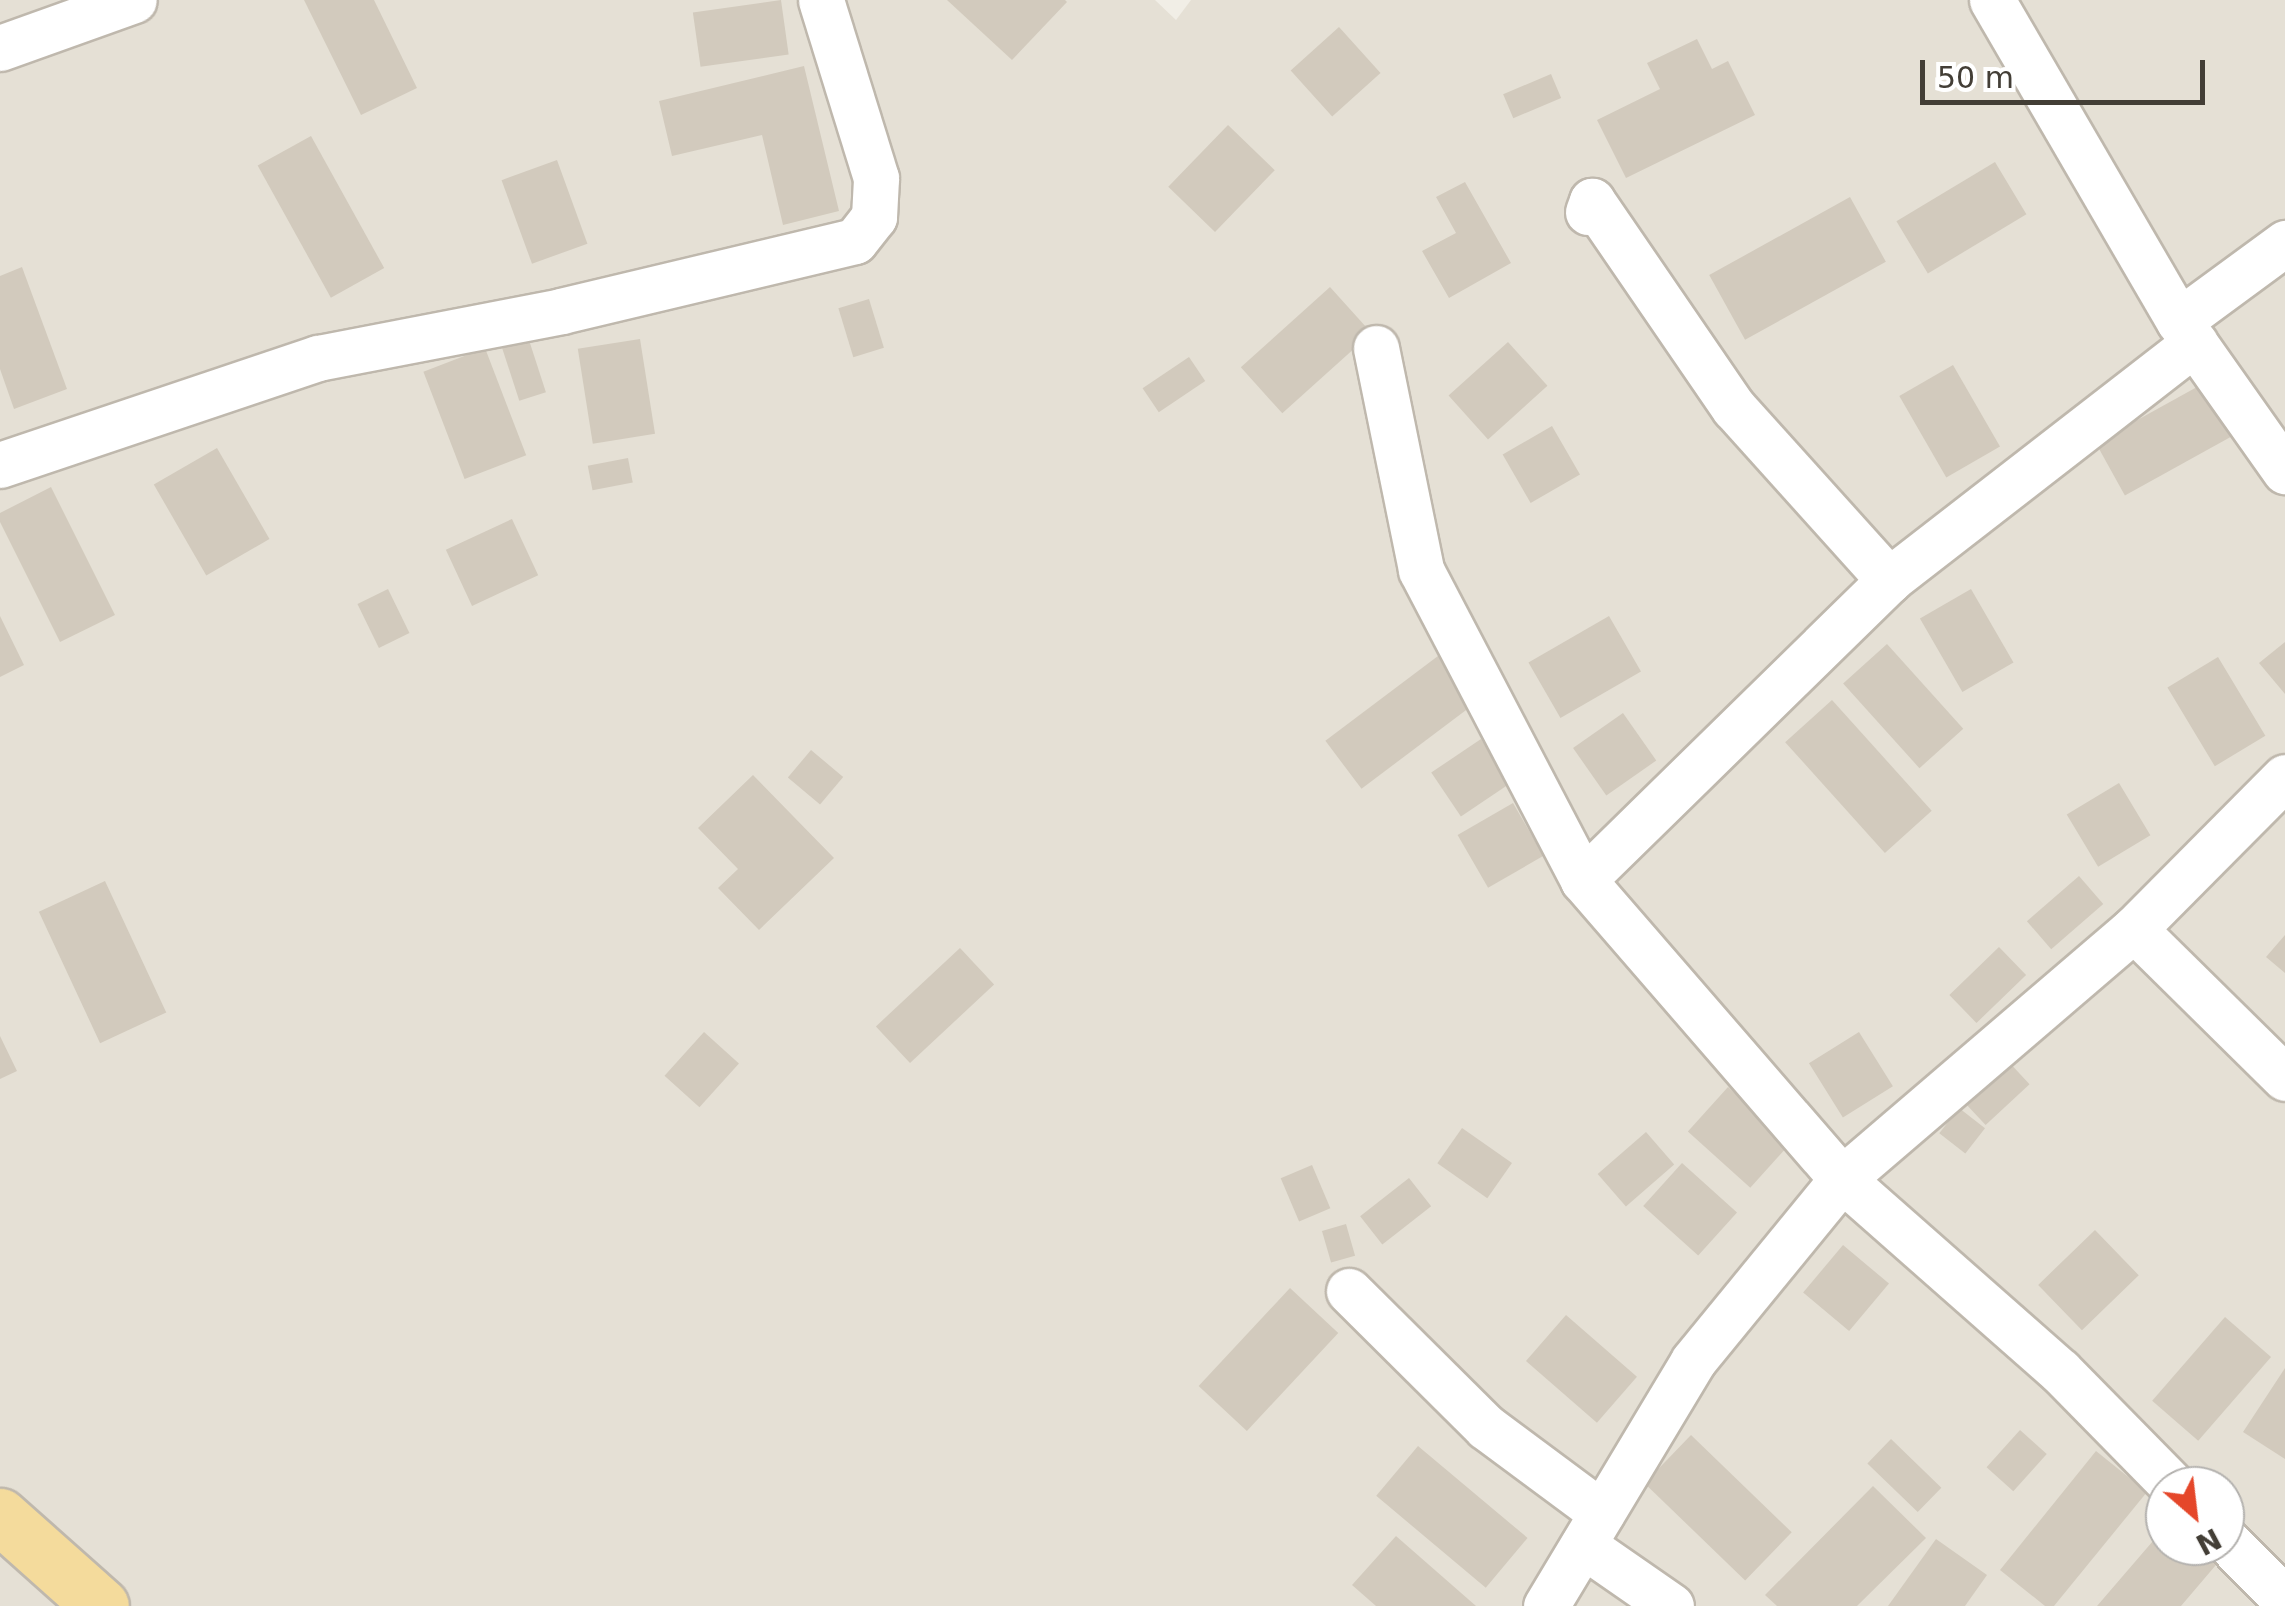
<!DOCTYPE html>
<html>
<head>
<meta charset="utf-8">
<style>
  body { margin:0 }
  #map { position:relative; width:2285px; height:1606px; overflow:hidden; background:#f1eee6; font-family:"DejaVu Sans",sans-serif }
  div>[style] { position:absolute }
  .residential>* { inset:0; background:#e5e0d5 }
  .building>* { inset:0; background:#d2cabd; transform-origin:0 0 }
  .roads { filter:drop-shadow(2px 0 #bfb8ad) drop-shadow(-2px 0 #bfb8ad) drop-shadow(0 2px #bfb8ad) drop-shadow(0 -2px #bfb8ad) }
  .minor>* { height:45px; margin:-22.5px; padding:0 22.5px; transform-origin:22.5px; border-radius:22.5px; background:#fff }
  .major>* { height:55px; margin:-27.5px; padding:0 27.5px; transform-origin:27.5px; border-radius:27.5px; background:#f4db9c }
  span { translate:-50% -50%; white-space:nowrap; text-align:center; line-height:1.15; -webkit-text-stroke:9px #fff; paint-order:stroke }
  .north { position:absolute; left:2145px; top:1466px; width:100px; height:100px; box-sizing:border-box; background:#fff; border:2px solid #b4b2af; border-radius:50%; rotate:152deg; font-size:28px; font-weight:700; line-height:40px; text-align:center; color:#433e36 }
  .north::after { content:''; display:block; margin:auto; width:35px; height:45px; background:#e5472a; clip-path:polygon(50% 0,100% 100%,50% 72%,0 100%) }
  .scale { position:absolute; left:1920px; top:60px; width:285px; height:45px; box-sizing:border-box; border:5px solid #433e36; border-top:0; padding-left:12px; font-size:30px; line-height:35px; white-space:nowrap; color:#433e36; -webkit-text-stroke:8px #fff; paint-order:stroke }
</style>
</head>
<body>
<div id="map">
  <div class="residential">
    <i style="clip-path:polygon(evenodd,0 0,1155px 0,1176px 20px,1191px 0,2285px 0,2285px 1606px,0 1606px,0 0,2165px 1486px,2225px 1486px,2225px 1546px,2165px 1546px,2165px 1486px)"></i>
  </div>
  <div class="building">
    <i style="clip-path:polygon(304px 0,374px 0,417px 88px,361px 115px)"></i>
    <i style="left:781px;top:0;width:55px;height:89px;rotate:82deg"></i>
    <i style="clip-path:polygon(947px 0,1065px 0,1067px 2px,1012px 60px)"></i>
    <i style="left:1339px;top:27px;width:62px;height:65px;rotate:48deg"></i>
    <i style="clip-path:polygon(1697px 39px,1712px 69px,1728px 61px,1755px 115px,1626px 178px,1597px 120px,1660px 89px,1647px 63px)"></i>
    <i style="clip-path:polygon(804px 66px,839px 211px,783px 225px,762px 135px,672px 156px,659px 101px)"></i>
    <i style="left:1551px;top:74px;width:26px;height:52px;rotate:67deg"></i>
    <i style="left:1228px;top:125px;width:65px;height:86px;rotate:44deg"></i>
    <i style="left:311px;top:136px;width:151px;height:61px;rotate:61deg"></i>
    <i style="left:557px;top:160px;width:89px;height:59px;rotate:70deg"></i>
    <i style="left:1995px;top:162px;width:61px;height:115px;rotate:59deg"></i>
    <i style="clip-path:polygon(1465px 182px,1511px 263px,1449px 298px,1422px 251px,1456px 233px,1436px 197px)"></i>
    <i style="left:1850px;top:197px;width:74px;height:161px;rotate:61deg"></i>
    <i style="clip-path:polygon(22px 267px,67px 389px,14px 409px,0 369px,0 276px)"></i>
    <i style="left:1330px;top:287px;width:62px;height:120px;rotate:48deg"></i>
    <i style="left:869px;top:299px;width:51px;height:32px;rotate:73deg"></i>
    <i style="left:528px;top:337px;width:58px;height:28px;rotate:72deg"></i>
    <i style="left:640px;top:339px;width:96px;height:63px;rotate:81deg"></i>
    <i style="left:1508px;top:342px;width:59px;height:80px;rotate:48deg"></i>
    <i style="left:485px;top:348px;width:115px;height:66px;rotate:69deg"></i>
    <i style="left:1189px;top:357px;width:29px;height:56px;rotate:56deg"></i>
    <i style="left:1953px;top:365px;width:94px;height:62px;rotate:60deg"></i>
    <i style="left:2206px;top:382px;width:60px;height:126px;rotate:61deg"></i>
    <i style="left:1552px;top:426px;width:56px;height:57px;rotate:60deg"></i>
    <i style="left:217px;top:448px;width:105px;height:73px;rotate:60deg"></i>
    <i style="left:628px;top:458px;width:25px;height:41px;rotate:79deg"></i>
    <i style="clip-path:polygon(51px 487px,115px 615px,60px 642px,0 522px,0 513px)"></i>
    <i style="left:512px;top:519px;width:62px;height:73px;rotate:65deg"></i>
    <i style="left:388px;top:589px;width:49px;height:34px;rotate:64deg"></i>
    <i style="left:1971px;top:589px;width:85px;height:59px;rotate:60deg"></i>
    <i style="clip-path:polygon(0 616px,24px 665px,0 677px)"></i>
    <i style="left:1609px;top:616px;width:64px;height:93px;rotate:60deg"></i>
    <i style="clip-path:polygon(2285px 642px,2285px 694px,2259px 663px)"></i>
    <i style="left:1887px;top:644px;width:114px;height:59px;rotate:48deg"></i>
    <i style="left:1438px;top:656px;width:60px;height:141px;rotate:53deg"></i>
    <i style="left:2218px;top:657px;width:92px;height:59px;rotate:59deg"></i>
    <i style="left:1832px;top:700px;width:149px;height:63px;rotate:48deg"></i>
    <i style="left:1623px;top:713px;width:58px;height:61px;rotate:55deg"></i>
    <i style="left:1481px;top:739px;width:53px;height:60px;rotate:56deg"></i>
    <i style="left:811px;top:750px;width:42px;height:36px;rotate:40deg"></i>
    <i style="clip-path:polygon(753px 775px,834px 858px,759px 930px,718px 888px,738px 869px,698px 828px)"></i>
    <i style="left:2119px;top:783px;width:61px;height:61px;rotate:59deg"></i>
    <i style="left:1513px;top:803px;width:61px;height:64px;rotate:60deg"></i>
    <i style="left:2079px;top:876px;width:37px;height:69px;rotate:49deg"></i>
    <i style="left:105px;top:881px;width:145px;height:73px;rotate:65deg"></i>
    <i style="clip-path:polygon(2285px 935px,2285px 973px,2266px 957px)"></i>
    <i style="left:1999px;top:947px;width:39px;height:69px;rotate:46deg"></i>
    <i style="left:960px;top:948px;width:50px;height:115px;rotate:47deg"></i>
    <i style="left:704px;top:1032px;width:47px;height:59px;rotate:42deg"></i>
    <i style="left:1859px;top:1032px;width:64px;height:59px;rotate:58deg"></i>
    <i style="clip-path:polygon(0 1036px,17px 1071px,0 1079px)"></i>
    <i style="left:2007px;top:1060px;width:33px;height:60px;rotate:47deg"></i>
    <i style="left:1728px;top:1087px;width:84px;height:60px;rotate:42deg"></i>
    <i style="left:1959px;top:1108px;width:33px;height:32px;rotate:38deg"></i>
    <i style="left:1462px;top:1128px;width:61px;height:43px;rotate:35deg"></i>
    <i style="left:1646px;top:1132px;width:43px;height:64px;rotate:49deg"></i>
    <i style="left:1682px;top:1163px;width:74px;height:58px;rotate:42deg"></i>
    <i style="left:1312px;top:1165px;width:47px;height:34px;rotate:67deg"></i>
    <i style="left:1409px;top:1178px;width:36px;height:62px;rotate:52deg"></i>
    <i style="left:1346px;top:1224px;width:33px;height:25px;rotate:74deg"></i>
    <i style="left:2095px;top:1230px;width:63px;height:79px;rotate:46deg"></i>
    <i style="left:1843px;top:1245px;width:60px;height:62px;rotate:40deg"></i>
    <i style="left:1290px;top:1288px;width:66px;height:134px;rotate:43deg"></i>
    <i style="left:1566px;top:1315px;width:94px;height:61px;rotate:41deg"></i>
    <i style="left:2225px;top:1317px;width:61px;height:111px;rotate:41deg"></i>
    <i style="clip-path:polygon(2285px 1368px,2285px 1459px,2243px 1432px)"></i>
    <i style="left:2020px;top:1430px;width:36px;height:50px;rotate:42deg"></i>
    <i style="left:1691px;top:1435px;width:140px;height:67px;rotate:44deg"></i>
    <i style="left:1891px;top:1439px;width:70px;height:34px;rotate:44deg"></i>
    <i style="left:1418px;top:1446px;width:143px;height:65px;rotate:40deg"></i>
    <i style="clip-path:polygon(2096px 1451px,2147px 1492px,2054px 1606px,2045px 1606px,2000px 1570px)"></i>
    <i style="clip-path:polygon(1873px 1486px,1926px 1538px,1857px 1606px,1777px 1606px,1765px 1595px)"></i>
    <i style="clip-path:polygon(2165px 1527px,2165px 1546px,2220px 1546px,2227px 1552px,2181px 1606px,2097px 1606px)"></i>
    <i style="clip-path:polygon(1396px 1536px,1476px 1606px,1376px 1606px,1352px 1585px)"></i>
    <i style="clip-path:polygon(1936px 1539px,1987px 1575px,1965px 1606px,1888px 1606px)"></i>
  </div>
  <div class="roads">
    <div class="minor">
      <i style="left:1992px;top:0;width:371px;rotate:59.8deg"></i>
      <i style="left:2179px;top:321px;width:184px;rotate:54.8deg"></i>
      <i style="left:0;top:48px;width:142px;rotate:-19.7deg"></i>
      <i style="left:1588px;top:212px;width:12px;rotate:-70deg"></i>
      <i style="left:1592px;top:201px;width:251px;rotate:55.6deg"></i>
      <i style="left:1734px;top:408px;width:232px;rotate:48deg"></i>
      <i style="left:2179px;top:321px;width:132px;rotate:-36.3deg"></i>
      <i style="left:1376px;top:348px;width:227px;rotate:78.5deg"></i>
      <i style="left:1421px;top:570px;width:350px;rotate:62.4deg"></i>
      <i style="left:1583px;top:880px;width:396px;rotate:49.1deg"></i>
      <i style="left:1842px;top:1179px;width:290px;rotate:41.4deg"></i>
      <i style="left:2060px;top:1371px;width:161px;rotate:45.5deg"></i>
      <i style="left:0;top:465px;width:336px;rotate:-18.6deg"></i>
      <i style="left:318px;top:358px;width:248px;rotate:-10.9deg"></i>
      <i style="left:561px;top:311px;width:302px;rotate:-13.4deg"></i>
      <i style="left:855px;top:241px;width:31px;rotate:-52deg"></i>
      <i style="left:874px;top:217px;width:39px;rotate:-87deg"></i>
      <i style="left:876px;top:178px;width:186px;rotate:-107.2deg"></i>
      <i style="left:1583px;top:880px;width:429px;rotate:-44.4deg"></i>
      <i style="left:1889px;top:580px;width:387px;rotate:-37.8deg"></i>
      <i style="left:2134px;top:929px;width:212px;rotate:44.6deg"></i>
      <i style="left:1349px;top:1291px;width:193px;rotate:44.8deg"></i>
      <i style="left:1486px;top:1427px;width:144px;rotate:36.6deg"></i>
      <i style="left:2225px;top:1539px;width:86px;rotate:45.5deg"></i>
      <i style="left:1583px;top:1545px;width:107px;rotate:34.7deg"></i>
      <i style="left:1546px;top:1606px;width:286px;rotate:-59deg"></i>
      <i style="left:1693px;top:1361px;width:235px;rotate:-50.7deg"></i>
      <i style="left:1842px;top:1179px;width:384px;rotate:-40.6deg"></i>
      <i style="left:2134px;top:929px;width:214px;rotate:-45.2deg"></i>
    </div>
    <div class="major">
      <i style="left:0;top:1516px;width:135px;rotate:41.7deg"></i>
    </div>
  </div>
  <div class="north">N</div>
  <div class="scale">50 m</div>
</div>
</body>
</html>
